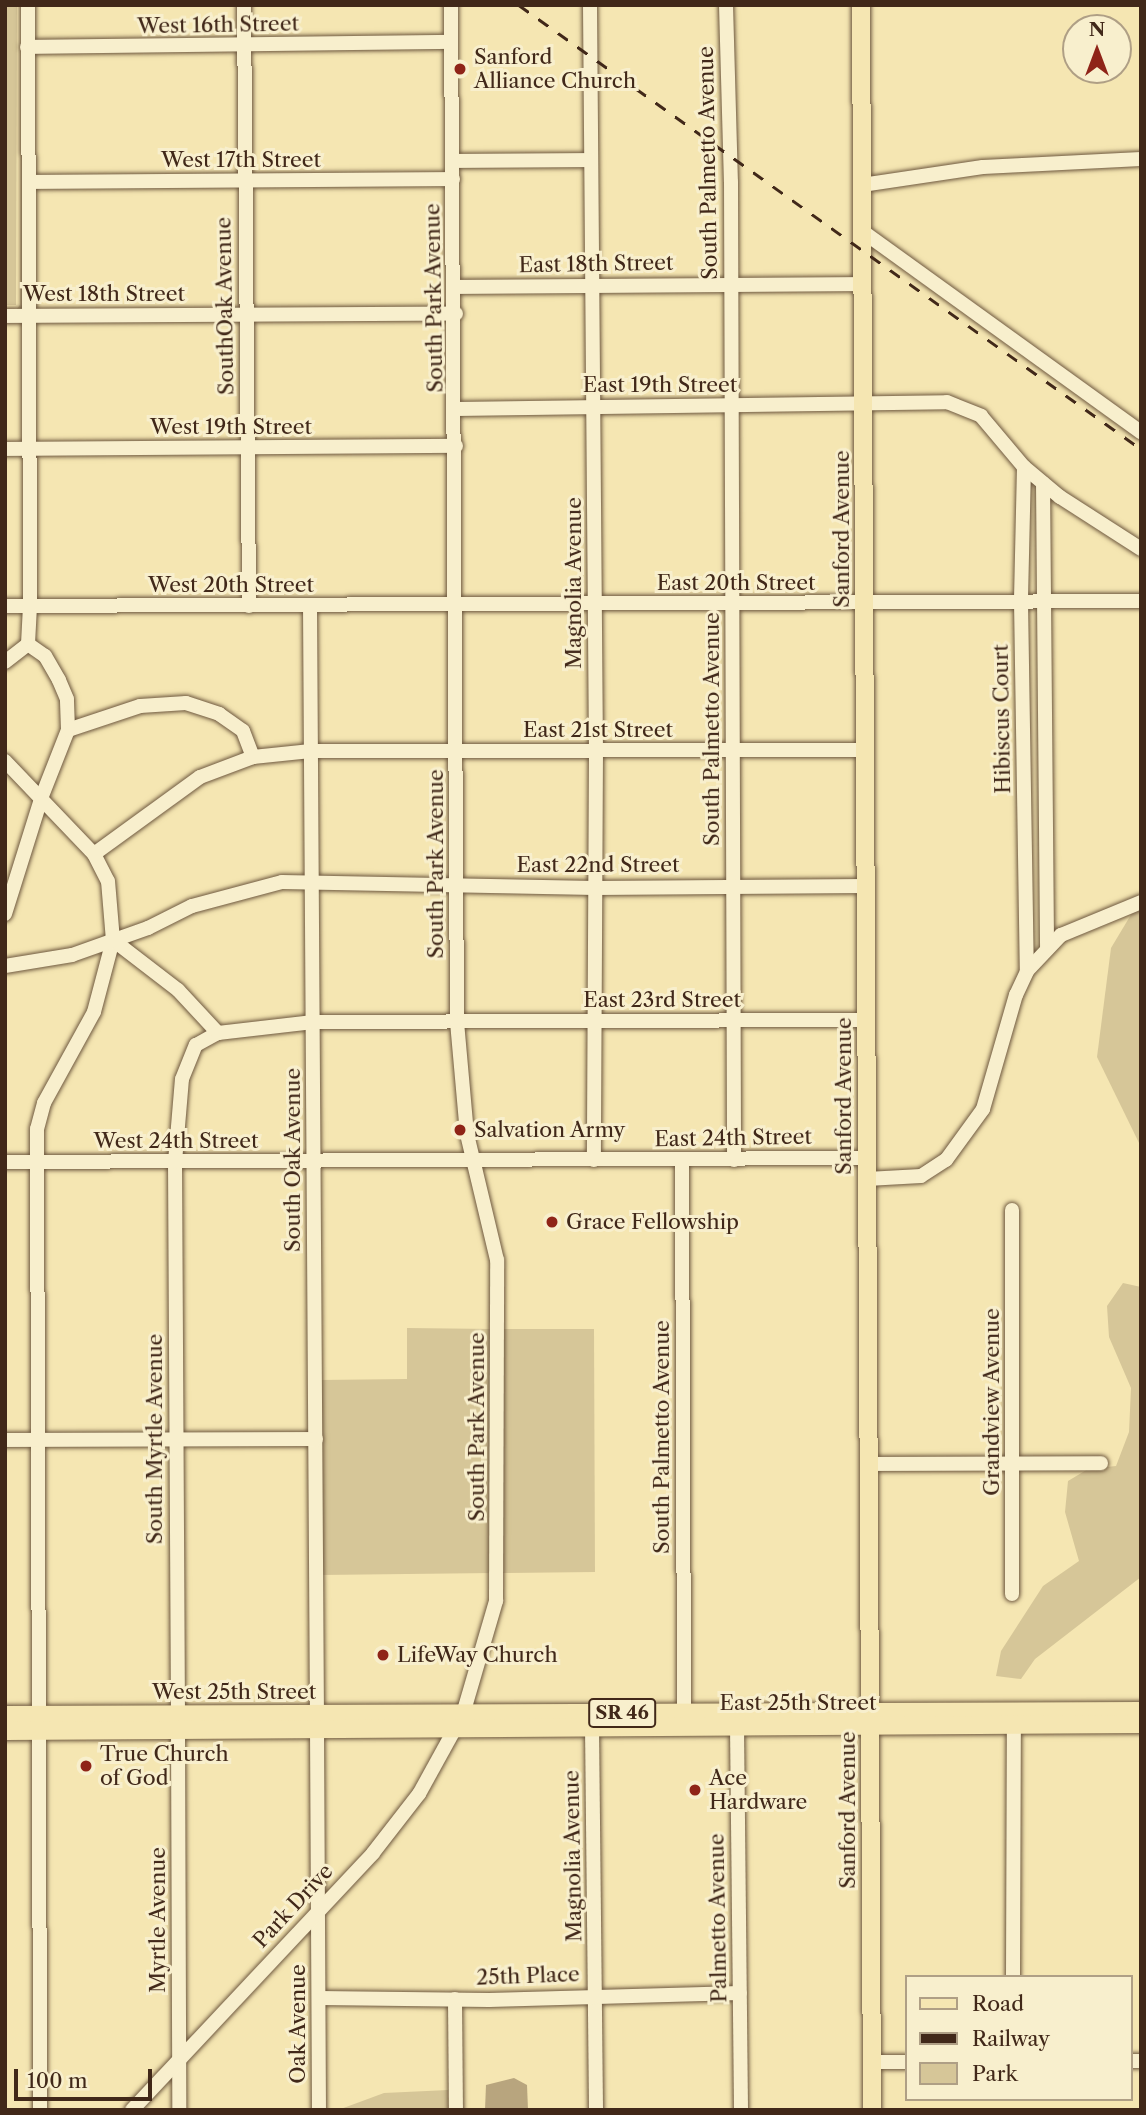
<!DOCTYPE html>
<style>
body{margin:0}
#map{position:relative;width:1146px;height:2115px;overflow:hidden;background:#f5e6b2;font-family:"Libre Caslon Text",serif}
div>[style]{position:absolute}
.green>*{inset:0;background:#d6c698}
.water>*{inset:0;background:#b8a57e}
.roads{filter:drop-shadow(0 0 2px #6e583f) drop-shadow(0 0 2px #6e583f)}
.minor>*{height:14px;margin:-7px;padding:0 7px;transform-origin:7px;border-radius:7px;background:#f8efcd}
.major>*{height:18px;margin:-9px;padding:0 9px;transform-origin:9px;border-radius:9px;background:#f5e6b2}
.rail>*{height:2.5px;margin-top:-1.25px;transform-origin:0;background:repeating-linear-gradient(90deg,#412819 0 12px,transparent 0 24px)}
.dots>*{width:19px;height:19px;translate:-50% -50%;box-sizing:border-box;border:4px solid #f8efcd;border-radius:50%}
span{translate:-50% -50%;white-space:nowrap;text-align:center;line-height:1.15;-webkit-text-stroke:6px #f8efcd;paint-order:stroke}
.shield-label span{padding:2px 5px;background:#f8efcd;border:2px solid;border-radius:5px;-webkit-text-stroke-width:0}
.shield-label{font-size:19px;color:#412819;font-weight:700}
.street-label{font-size:21px;color:#412819}
.poi-label{font-size:21px;color:#412819}
.left{translate:0 -50%;text-align:left}
.frame{position:absolute;inset:0;border:7px solid #412819;pointer-events:none}
.legend{position:absolute;left:905px;top:1975px;width:228px;height:126px;box-sizing:border-box;background:#f8efcd;border:2px solid #af9f85;margin:0;padding:9px 12px;list-style:none;font-size:21px;color:#412819}
.legend li{display:flex;align-items:center;gap:14px;height:35px}
.legend b{width:35px;border:2px solid #af9f85}
.north{position:absolute;left:1062px;top:14px;width:70px;height:70px;box-sizing:border-box;background:#f8efcd;border:2px solid #af9f85;border-radius:50%;rotate:0deg;font-size:19px;font-weight:700;line-height:28px;text-align:center;color:#412819}
.north::after{content:'';display:block;margin:auto;width:24px;height:32px;background:#8f2418;clip-path:polygon(50% 0,100% 100%,50% 72%,0 100%)}
.scale{position:absolute;left:14px;top:2069px;width:138px;height:32px;box-sizing:border-box;border:4px solid #412819;border-top:0;padding-left:9px;font-size:21px;line-height:24px;white-space:nowrap;color:#412819;-webkit-text-stroke:5px #f8efcd;paint-order:stroke}
</style>
<div id="map">
<div class="green">
<div style="clip-path:polygon(5px 5px,17px 5px,16px 305px,5px 305px)"></div>
<div style="clip-path:polygon(21px 5px,23px 5px,24px 311px,16px 310px,20px 305px)"></div>
<div style="clip-path:polygon(1141px 910px,1141px 1147px,1097px 1057px,1111px 948px,1132px 913px)"></div>
<div style="clip-path:polygon(1123px 1283px,1141px 1287px,1141px 1577px,1035px 1659px,1021px 1679px,996px 1676px,1001px 1651px,1043px 1586px,1079px 1561px,1065px 1512px,1068px 1481px,1088px 1469px,1116px 1466px,1129px 1432px,1131px 1388px,1109px 1337px,1107px 1306px)"></div>
<div style="clip-path:polygon(407px 1328px,494px 1329px,493px 1573px,321px 1575px,320px 1380px,407px 1379px)"></div>
<div style="clip-path:polygon(503px 1329px,594px 1329px,595px 1572px,503px 1573px)"></div>
<div style="clip-path:polygon(448px 2090px,448px 2110px,338px 2110px,384px 2093px)"></div>
</div>
<div class="water">
<div style="clip-path:polygon(514px 2078px,527px 2085px,528px 2110px,485px 2110px,486px 2085px)"></div>
</div>
<div class="roads">
<div class="minor">
<div style="left:244px;top:5px;width:601px;rotate:89.52deg"></div>
<div style="left:590px;top:5px;width:746px;rotate:89.54deg"></div>
<div style="left:596px;top:751px;width:409px;rotate:90.3deg"></div>
<div style="left:726px;top:5px;width:177px;rotate:88.4deg"></div>
<div style="left:731px;top:182px;width:978px;rotate:89.82deg"></div>
<div style="left:27px;top:47px;width:424px;rotate:-0.7deg"></div>
<div style="left:453px;top:161px;width:138px;rotate:-0.4deg"></div>
<div style="left:29px;top:182px;width:424px;rotate:-0.4deg"></div>
<div style="left:862px;top:185px;width:122px;rotate:-8.5deg"></div>
<div style="left:983px;top:167px;width:158px;rotate:-2.9deg"></div>
<div style="left:862px;top:231px;width:344px;rotate:35.8deg"></div>
<div style="left:455px;top:287px;width:408px;rotate:-0.4deg"></div>
<div style="left:5px;top:316px;width:451px;rotate:-0.3deg"></div>
<div style="left:456px;top:409px;width:491px;rotate:-0.8deg"></div>
<div style="left:947px;top:402px;width:37px;rotate:22deg"></div>
<div style="left:981px;top:416px;width:67px;rotate:49.9deg"></div>
<div style="left:1024px;top:467px;width:47px;rotate:39.8deg"></div>
<div style="left:1060px;top:497px;width:96px;rotate:32.7deg"></div>
<div style="left:5px;top:449px;width:451px;rotate:-0.4deg"></div>
<div style="left:1024px;top:467px;width:134px;rotate:91.3deg"></div>
<div style="left:1021px;top:601px;width:370px;rotate:89.1deg"></div>
<div style="left:1043px;top:483px;width:466px;rotate:89.5deg"></div>
<div style="left:310px;top:605px;width:1110px;rotate:89.64deg"></div>
<div style="left:5px;top:606px;width:1136px;rotate:-0.25deg"></div>
<div style="left:5px;top:662px;width:29px;rotate:-38deg"></div>
<div style="left:28px;top:644px;width:38px;rotate:-87deg"></div>
<div style="left:30px;top:606px;width:601px;rotate:-90.19deg"></div>
<div style="left:68px;top:730px;width:76px;rotate:-18.4deg"></div>
<div style="left:140px;top:706px;width:46px;rotate:-3.7deg"></div>
<div style="left:186px;top:703px;width:35px;rotate:18deg"></div>
<div style="left:219px;top:714px;width:29px;rotate:35deg"></div>
<div style="left:243px;top:731px;width:28px;rotate:69deg"></div>
<div style="left:5px;top:761px;width:129px;rotate:46.3deg"></div>
<div style="left:94px;top:854px;width:30px;rotate:63deg"></div>
<div style="left:108px;top:881px;width:59px;rotate:85.2deg"></div>
<div style="left:113px;top:940px;width:74px;rotate:104.8deg"></div>
<div style="left:94px;top:1012px;width:104px;rotate:118.8deg"></div>
<div style="left:44px;top:1103px;width:27px;rotate:105deg"></div>
<div style="left:37px;top:1129px;width:981px;rotate:89.82deg"></div>
<div style="left:94px;top:854px;width:131px;rotate:-36deg"></div>
<div style="left:200px;top:777px;width:57px;rotate:-20.7deg"></div>
<div style="left:253px;top:757px;width:58px;rotate:-5.9deg"></div>
<div style="left:311px;top:751px;width:554px;rotate:-0.1deg"></div>
<div style="left:5px;top:914px;width:124px;rotate:-72.6deg"></div>
<div style="left:42px;top:796px;width:71px;rotate:-68.5deg"></div>
<div style="left:68px;top:730px;width:31px;rotate:-92deg"></div>
<div style="left:67px;top:699px;width:21px;rotate:-113deg"></div>
<div style="left:59px;top:680px;width:28px;rotate:-120deg"></div>
<div style="left:45px;top:656px;width:21px;rotate:-145deg"></div>
<div style="left:113px;top:940px;width:82px;rotate:37.6deg"></div>
<div style="left:178px;top:990px;width:59px;rotate:47.1deg"></div>
<div style="left:5px;top:966px;width:68px;rotate:-9.3deg"></div>
<div style="left:72px;top:955px;width:81px;rotate:-19.6deg"></div>
<div style="left:148px;top:928px;width:49px;rotate:-26.6deg"></div>
<div style="left:192px;top:906px;width:93px;rotate:-14.9deg"></div>
<div style="left:282px;top:882px;width:313px;rotate:1.1deg"></div>
<div style="left:595px;top:888px;width:271px;rotate:-0.4deg"></div>
<div style="left:682px;top:1161px;width:552px;rotate:89.79deg"></div>
<div style="left:5px;top:1162px;width:862px;rotate:-0.27deg"></div>
<div style="left:867px;top:1179px;width:54px;rotate:-3.2deg"></div>
<div style="left:921px;top:1176px;width:30px;rotate:-33deg"></div>
<div style="left:946px;top:1160px;width:63px;rotate:-54deg"></div>
<div style="left:983px;top:1109px;width:119px;rotate:-73.9deg"></div>
<div style="left:1016px;top:995px;width:26px;rotate:-65deg"></div>
<div style="left:1027px;top:971px;width:50px;rotate:-46.6deg"></div>
<div style="left:1061px;top:935px;width:87px;rotate:-22.4deg"></div>
<div style="left:5px;top:1440px;width:311px;rotate:-0.2deg"></div>
<div style="left:868px;top:1464px;width:233px;rotate:-0.2deg"></div>
<div style="left:1012px;top:1594px;width:384px;rotate:-90deg"></div>
<div style="left:178px;top:1715px;width:553px;rotate:-90.31deg"></div>
<div style="left:175px;top:1162px;width:83px;rotate:-85.2deg"></div>
<div style="left:182px;top:1079px;width:37px;rotate:-68deg"></div>
<div style="left:196px;top:1045px;width:25px;rotate:-29deg"></div>
<div style="left:218px;top:1033px;width:96px;rotate:-6.6deg"></div>
<div style="left:313px;top:1022px;width:554px;rotate:-0.21deg"></div>
<div style="left:737px;top:1726px;width:384px;rotate:89.4deg"></div>
<div style="left:592px;top:1727px;width:383px;rotate:89.4deg"></div>
<div style="left:317px;top:1729px;width:381px;rotate:89.7deg"></div>
<div style="left:178px;top:1730px;width:380px;rotate:89.8deg"></div>
<div style="left:1013px;top:1977px;width:252px;rotate:-89.8deg"></div>
<div style="left:319px;top:1998px;width:170px;rotate:0.7deg"></div>
<div style="left:489px;top:2000px;width:251px;rotate:-1.6deg"></div>
<div style="left:455px;top:1999px;width:111px;rotate:89.5deg"></div>
<div style="left:1130px;top:2061px;width:11px"></div>
<div style="left:871px;top:2062px;width:35px"></div>
<div style="left:132px;top:2110px;width:352px;rotate:-46.8deg"></div>
<div style="left:373px;top:1853px;width:75px;rotate:-52.1deg"></div>
<div style="left:419px;top:1794px;width:91px;rotate:-61.2deg"></div>
<div style="left:463px;top:1714px;width:118px;rotate:-73.7deg"></div>
<div style="left:496px;top:1601px;width:341px;rotate:-89.8deg"></div>
<div style="left:497px;top:1260px;width:130px;rotate:-103.4deg"></div>
<div style="left:467px;top:1134px;width:113px;rotate:-95.1deg"></div>
<div style="left:457px;top:1021px;width:1016px;rotate:-90.34deg"></div>
</div>
<div class="major">
<div style="left:861px;top:5px;width:2105px;rotate:89.7deg"></div>
<div style="left:5px;top:1715px;width:1136px;rotate:-0.2deg"></div>
<div style="left:5px;top:1731px;width:1136px;rotate:-0.35deg"></div>
</div>
</div>
<div class="rail">
<div style="left:519px;top:5px;width:764px;rotate:35.52deg"></div>
</div>
<div class="dots">
<div style="left:460px;top:69px;background:#8f2418"></div>
<div style="left:460px;top:1130px;background:#8f2418"></div>
<div style="left:552px;top:1222px;background:#8f2418"></div>
<div style="left:383px;top:1655px;background:#8f2418"></div>
<div style="left:86px;top:1766px;background:#8f2418"></div>
<div style="left:695px;top:1790px;background:#8f2418"></div>
</div>
<div class="shield-label">
<span style="left:622px;top:1713px">SR 46</span>
</div>
<div class="street-label">
<span style="left:218px;top:25px;rotate:-1deg">West 16th Street</span>
<span style="left:241px;top:160px">West 17th Street</span>
<span style="left:708px;top:163px;rotate:-91deg">South Palmetto Avenue</span>
<span style="left:596px;top:264px;rotate:-1deg">East 18th Street</span>
<span style="left:104px;top:294px">West 18th Street</span>
<span style="left:434px;top:298px;rotate:-91deg">South Park Avenue</span>
<span style="left:225px;top:306px;rotate:-91deg">SouthOak Avenue</span>
<span style="left:660px;top:385px">East 19th Street</span>
<span style="left:231px;top:427px">West 19th Street</span>
<span style="left:842px;top:529px;rotate:-90deg">Sanford Avenue</span>
<span style="left:574px;top:583px;rotate:-90deg">Magnolia Avenue</span>
<span style="left:736px;top:583px">East 20th Street</span>
<span style="left:231px;top:585px">West 20th Street</span>
<span style="left:1002px;top:719px;rotate:-91deg">Hibiscus Court</span>
<span style="left:712px;top:729px;rotate:-90deg">South Palmetto Avenue</span>
<span style="left:598px;top:730px">East 21st Street</span>
<span style="left:436px;top:864px;rotate:-90deg">South Park Avenue</span>
<span style="left:598px;top:865px">East 22nd Street</span>
<span style="left:662px;top:1000px">East 23rd Street</span>
<span style="left:844px;top:1096px;rotate:-90deg">Sanford Avenue</span>
<span style="left:733px;top:1138px;rotate:-1deg">East 24th Street</span>
<span style="left:176px;top:1141px">West 24th Street</span>
<span style="left:293px;top:1160px;rotate:-90deg">South Oak Avenue</span>
<span style="left:992px;top:1402px;rotate:-90deg">Grandview Avenue</span>
<span style="left:477px;top:1427px;rotate:-90deg">South Park Avenue</span>
<span style="left:662px;top:1437px;rotate:-90deg">South Palmetto Avenue</span>
<span style="left:155px;top:1439px;rotate:-90deg">South Myrtle Avenue</span>
<span style="left:234px;top:1692px">West 25th Street</span>
<span style="left:798px;top:1703px">East 25th Street</span>
<span style="left:848px;top:1810px;rotate:-90deg">Sanford Avenue</span>
<span style="left:573px;top:1856px;rotate:-91deg">Magnolia Avenue</span>
<span style="left:293px;top:1906px;rotate:-47deg">Park Drive</span>
<span style="left:718px;top:1918px;rotate:-91deg">Palmetto Avenue</span>
<span style="left:158px;top:1920px;rotate:-90deg">Myrtle Avenue</span>
<span style="left:528px;top:1976px;rotate:-2deg">25th Place</span>
<span style="left:298px;top:2024px;rotate:-90deg">Oak Avenue</span>
</div>
<div class="poi-label">
<span class="left" style="left:474px;top:69px">Sanford<br>Alliance Church</span>
<span class="left" style="left:474px;top:1130px">Salvation Army</span>
<span class="left" style="left:566px;top:1222px">Grace Fellowship</span>
<span class="left" style="left:397px;top:1655px">LifeWay Church</span>
<span class="left" style="left:100px;top:1766px">True Church<br>of God</span>
<span class="left" style="left:709px;top:1790px">Ace<br>Hardware</span>
</div>
<div class="frame"></div>
<ul class="legend">
<li><b style="height:9px;background:#f5e6b2"></b>Road</li>
<li><b style="height:9px;background:#412819"></b>Railway</li>
<li><b style="height:19px;background:#d6c698"></b>Park</li>
</ul>
<div class="north">N</div>
<div class="scale">100 m</div>
</div>
